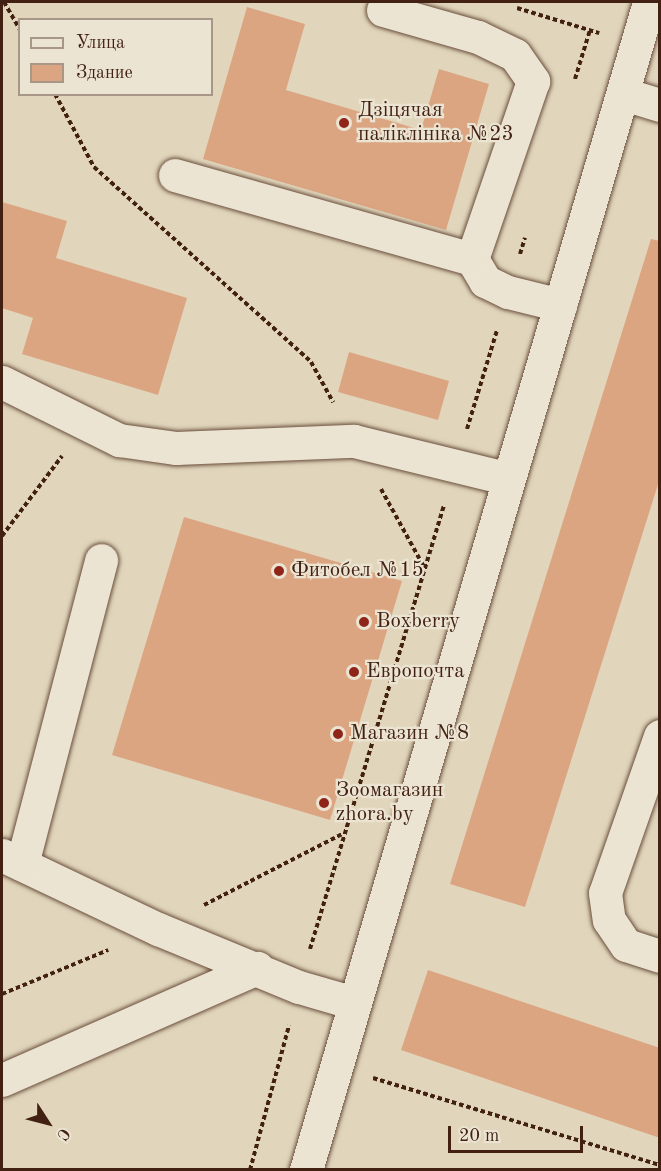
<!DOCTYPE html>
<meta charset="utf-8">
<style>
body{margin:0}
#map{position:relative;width:661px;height:1171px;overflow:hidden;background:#e1d6bc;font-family:"Old Standard TT",serif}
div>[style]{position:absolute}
.building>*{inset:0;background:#dca582}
.path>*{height:4px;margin-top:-2px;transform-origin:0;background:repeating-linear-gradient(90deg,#422112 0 4.5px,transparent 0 7.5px)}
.roads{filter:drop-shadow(0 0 2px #6a4e3c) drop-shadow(0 0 2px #6a4e3c)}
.minor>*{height:33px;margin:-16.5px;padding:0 16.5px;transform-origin:16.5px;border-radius:16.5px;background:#ece4d3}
.dots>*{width:16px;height:16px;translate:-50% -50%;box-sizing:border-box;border:3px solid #ece4d3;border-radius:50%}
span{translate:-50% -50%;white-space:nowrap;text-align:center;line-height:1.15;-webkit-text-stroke:4.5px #ece4d3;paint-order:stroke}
.poi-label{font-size:21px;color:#422112}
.left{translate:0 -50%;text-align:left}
.frame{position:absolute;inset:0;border:3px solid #422112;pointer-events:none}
.legend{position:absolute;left:18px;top:18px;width:195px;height:78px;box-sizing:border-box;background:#ece4d3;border:2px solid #a89686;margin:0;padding:8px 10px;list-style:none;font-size:18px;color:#422112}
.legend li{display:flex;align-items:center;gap:12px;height:30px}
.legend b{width:30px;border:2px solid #a89686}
.north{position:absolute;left:18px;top:1093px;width:60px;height:60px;-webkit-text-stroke:4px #ece4d3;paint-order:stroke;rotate:126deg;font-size:16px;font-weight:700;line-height:24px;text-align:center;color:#422112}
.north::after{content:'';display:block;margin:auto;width:21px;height:27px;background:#422112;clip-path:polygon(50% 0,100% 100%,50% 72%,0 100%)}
.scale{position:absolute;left:448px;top:1126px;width:135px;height:27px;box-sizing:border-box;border:3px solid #422112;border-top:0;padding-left:8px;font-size:18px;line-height:21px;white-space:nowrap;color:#422112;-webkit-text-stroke:4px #ece4d3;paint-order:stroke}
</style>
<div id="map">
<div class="building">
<div style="clip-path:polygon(247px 7px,305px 24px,286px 90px,421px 130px,439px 69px,489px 84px,446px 230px,203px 159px)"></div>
<div style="clip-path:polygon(2px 202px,67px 221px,56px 258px,187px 298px,158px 395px,22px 354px,33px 318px,2px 308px)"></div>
<div style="clip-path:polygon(651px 239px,660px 241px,660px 478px,525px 907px,450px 884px)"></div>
<div style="clip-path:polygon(349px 352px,449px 381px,438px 420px,338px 392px)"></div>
<div style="clip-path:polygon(184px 517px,402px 581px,330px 820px,112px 755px)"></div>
<div style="clip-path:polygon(428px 970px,660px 1048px,660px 1138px,401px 1050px)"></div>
</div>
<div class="path">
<div style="left:4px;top:2px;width:32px;rotate:60deg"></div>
<div style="left:517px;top:8px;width:86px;rotate:17deg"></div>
<div style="left:575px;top:79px;width:51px;rotate:-73deg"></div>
<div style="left:55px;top:94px;width:83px;rotate:61.9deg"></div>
<div style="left:94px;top:167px;width:292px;rotate:41.9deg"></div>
<div style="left:311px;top:362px;width:46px;rotate:61.2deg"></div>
<div style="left:520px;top:254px;width:17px;rotate:-73deg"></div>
<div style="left:467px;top:429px;width:103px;rotate:-73.1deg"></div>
<div style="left:381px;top:489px;width:89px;rotate:61.1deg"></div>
<div style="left:2px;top:536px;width:100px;rotate:-53.1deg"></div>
<div style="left:204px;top:905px;width:157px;rotate:-27.2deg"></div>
<div style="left:310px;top:949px;width:464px;rotate:-73.2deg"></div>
<div style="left:2px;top:994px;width:115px;rotate:-22.5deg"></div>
<div style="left:373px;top:1078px;width:300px;rotate:16.9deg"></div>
<div style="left:250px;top:1170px;width:150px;rotate:-74.9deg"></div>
</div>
<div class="roads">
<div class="minor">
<div style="left:383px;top:10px;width:99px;rotate:15.9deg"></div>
<div style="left:478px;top:37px;width:41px;rotate:25.9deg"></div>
<div style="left:515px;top:55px;width:32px;rotate:55deg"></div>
<div style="left:533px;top:81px;width:188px;rotate:108.9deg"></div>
<div style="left:472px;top:259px;width:26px;rotate:59deg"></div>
<div style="left:485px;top:281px;width:25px;rotate:26deg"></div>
<div style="left:508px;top:292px;width:54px;rotate:14deg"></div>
<div style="left:624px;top:94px;width:38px;rotate:17deg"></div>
<div style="left:175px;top:175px;width:309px;rotate:15.8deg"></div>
<div style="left:2px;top:382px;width:131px;rotate:26.4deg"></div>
<div style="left:119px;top:440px;width:58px;rotate:8deg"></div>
<div style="left:176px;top:448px;width:178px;rotate:-2.3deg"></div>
<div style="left:354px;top:441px;width:156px;rotate:13.7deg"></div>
<div style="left:660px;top:736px;width:166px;rotate:109.3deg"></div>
<div style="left:605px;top:893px;width:27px;rotate:82deg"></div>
<div style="left:609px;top:920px;width:30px;rotate:56deg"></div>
<div style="left:626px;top:945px;width:36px;rotate:18deg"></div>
<div style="left:2px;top:855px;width:173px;rotate:25.4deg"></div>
<div style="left:158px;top:929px;width:152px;rotate:22.4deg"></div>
<div style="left:299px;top:987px;width:57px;rotate:16.2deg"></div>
<div style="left:22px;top:864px;width:314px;rotate:-75.4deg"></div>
<div style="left:2px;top:1080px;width:279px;rotate:-23.7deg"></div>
<div style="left:306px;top:1170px;width:1217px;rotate:-73.63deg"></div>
</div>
</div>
<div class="dots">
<div style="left:344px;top:123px;background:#8f2418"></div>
<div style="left:279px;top:571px;background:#8f2418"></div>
<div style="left:364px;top:622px;background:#8f2418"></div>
<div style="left:354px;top:672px;background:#8f2418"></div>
<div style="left:338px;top:734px;background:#8f2418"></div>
<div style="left:324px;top:803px;background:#8f2418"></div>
</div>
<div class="poi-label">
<span class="left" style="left:358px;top:123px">Дзіцячая<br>паліклініка №23</span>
<span class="left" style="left:291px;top:571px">Фитобел №15</span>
<span class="left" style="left:376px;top:622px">Boxberry</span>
<span class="left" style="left:366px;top:672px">Европочта</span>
<span class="left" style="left:350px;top:734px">Магазин №8</span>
<span class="left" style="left:336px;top:803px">Зоомагазин<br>zhora.by</span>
</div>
<div class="frame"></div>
<ul class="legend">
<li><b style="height:8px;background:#ece4d3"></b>Улица</li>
<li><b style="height:16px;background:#dca582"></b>Здание</li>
</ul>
<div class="north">С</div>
<div class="scale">20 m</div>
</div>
